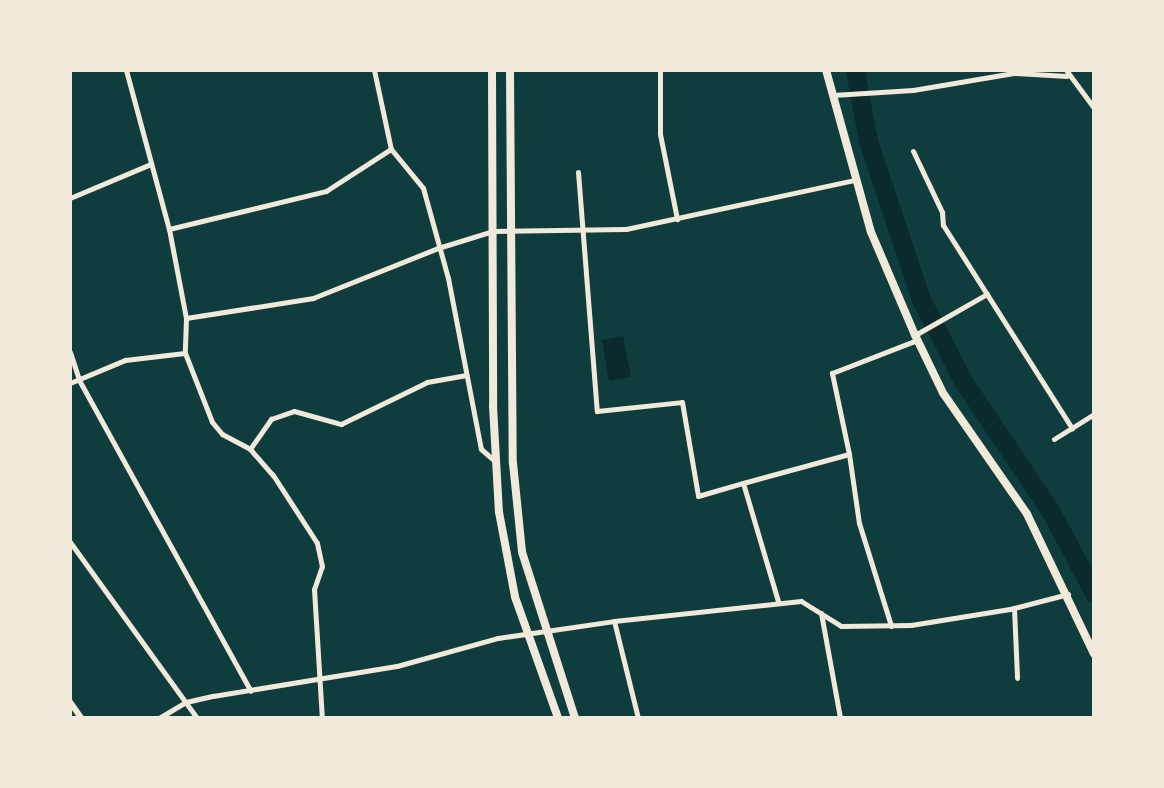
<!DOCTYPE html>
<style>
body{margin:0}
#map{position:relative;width:1164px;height:788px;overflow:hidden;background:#0f3d3e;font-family:Inter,sans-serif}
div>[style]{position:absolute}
.water>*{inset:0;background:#0a2a2b}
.stream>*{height:3.5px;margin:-1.75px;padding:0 1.75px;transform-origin:1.75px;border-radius:1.75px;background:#0a2a2b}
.river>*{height:19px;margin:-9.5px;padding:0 9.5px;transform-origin:9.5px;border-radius:9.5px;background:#0a2a2b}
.minor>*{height:5px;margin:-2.5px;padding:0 2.5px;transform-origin:2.5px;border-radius:2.5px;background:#f1e9da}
.tertiary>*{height:6px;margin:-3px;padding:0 3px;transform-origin:3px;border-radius:3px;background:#f1e9da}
.primary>*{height:8px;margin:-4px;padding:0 4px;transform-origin:4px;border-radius:4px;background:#f1e9da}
span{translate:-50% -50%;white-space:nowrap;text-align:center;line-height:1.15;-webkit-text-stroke:5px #f1e9da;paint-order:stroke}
.frame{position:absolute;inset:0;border:72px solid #f1e9da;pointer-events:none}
</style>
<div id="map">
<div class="water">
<div style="clip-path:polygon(623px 336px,631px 377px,609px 381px,602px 340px)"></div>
</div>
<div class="stream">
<div style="left:70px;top:717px;width:1px;rotate:45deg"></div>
</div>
<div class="river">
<div style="left:855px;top:70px;width:72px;rotate:79.6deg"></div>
<div style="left:868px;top:141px;width:167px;rotate:71.5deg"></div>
<div style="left:921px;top:299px;width:92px;rotate:62.9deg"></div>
<div style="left:963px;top:381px;width:158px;rotate:56.1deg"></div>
<div style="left:1051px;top:512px;width:92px;rotate:62deg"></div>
</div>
<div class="minor">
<div style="left:126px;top:70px;width:165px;rotate:74.9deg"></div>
<div style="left:169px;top:229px;width:91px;rotate:79.2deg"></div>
<div style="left:186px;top:318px;width:35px;rotate:92deg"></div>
<div style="left:185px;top:353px;width:74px;rotate:68.6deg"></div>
<div style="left:212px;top:422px;width:16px;rotate:50deg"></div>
<div style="left:222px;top:434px;width:32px;rotate:28deg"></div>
<div style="left:250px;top:449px;width:35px;rotate:49deg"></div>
<div style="left:273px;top:475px;width:81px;rotate:57.1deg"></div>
<div style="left:317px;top:543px;width:24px;rotate:78deg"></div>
<div style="left:322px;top:566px;width:24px;rotate:109deg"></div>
<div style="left:314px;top:589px;width:129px;rotate:86.5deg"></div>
<div style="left:374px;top:70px;width:81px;rotate:77.9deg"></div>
<div style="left:391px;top:149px;width:50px;rotate:50.6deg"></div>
<div style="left:423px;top:188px;width:93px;rotate:74.5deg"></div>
<div style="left:448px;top:278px;width:174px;rotate:79.1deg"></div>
<div style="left:481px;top:449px;width:18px;rotate:41deg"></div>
<div style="left:660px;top:70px;width:64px;rotate:90deg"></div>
<div style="left:660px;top:134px;width:87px;rotate:78.7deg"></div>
<div style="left:1066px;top:70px;width:47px;rotate:53.6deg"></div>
<div style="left:833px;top:95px;width:80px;rotate:-3.6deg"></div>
<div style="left:913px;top:90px;width:102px;rotate:-9.6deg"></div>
<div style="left:1014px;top:73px;width:53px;rotate:3.2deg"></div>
<div style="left:913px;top:151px;width:68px;rotate:64.6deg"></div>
<div style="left:942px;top:212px;width:13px;rotate:86deg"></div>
<div style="left:943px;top:225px;width:241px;rotate:57.6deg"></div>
<div style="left:578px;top:172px;width:240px;rotate:85.5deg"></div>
<div style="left:597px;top:411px;width:85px;rotate:-6deg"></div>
<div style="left:682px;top:402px;width:95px;rotate:80.3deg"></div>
<div style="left:698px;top:496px;width:47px;rotate:-16.1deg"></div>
<div style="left:743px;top:483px;width:123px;rotate:73.5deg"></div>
<div style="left:70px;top:198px;width:88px;rotate:-22.8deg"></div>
<div style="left:169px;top:229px;width:162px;rotate:-13.6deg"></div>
<div style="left:326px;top:191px;width:77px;rotate:-32.9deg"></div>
<div style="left:186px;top:318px;width:129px;rotate:-8.9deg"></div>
<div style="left:313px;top:298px;width:135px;rotate:-21.8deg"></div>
<div style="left:438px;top:248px;width:58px;rotate:-17.2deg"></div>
<div style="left:493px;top:231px;width:133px;rotate:-0.9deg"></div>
<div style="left:626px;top:229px;width:233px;rotate:-12.1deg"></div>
<div style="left:915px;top:335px;width:83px;rotate:-29.7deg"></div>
<div style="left:70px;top:352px;width:29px;rotate:72deg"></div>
<div style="left:79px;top:380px;width:355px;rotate:61.1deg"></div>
<div style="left:70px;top:383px;width:60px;rotate:-22.7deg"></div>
<div style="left:125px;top:360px;width:60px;rotate:-6.7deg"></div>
<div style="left:1054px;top:439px;width:47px;rotate:-32deg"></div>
<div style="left:250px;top:449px;width:37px;rotate:-55deg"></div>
<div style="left:271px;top:419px;width:24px;rotate:-19deg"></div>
<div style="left:294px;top:411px;width:49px;rotate:15.5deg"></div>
<div style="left:341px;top:424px;width:96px;rotate:-26deg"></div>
<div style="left:427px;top:382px;width:40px;rotate:-10deg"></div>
<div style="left:849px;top:454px;width:70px;rotate:81.8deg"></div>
<div style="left:859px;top:523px;width:108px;rotate:72.7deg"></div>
<div style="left:743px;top:483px;width:110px;rotate:-15.3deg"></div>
<div style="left:849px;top:454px;width:83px;rotate:-101.9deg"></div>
<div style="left:832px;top:373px;width:91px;rotate:-21.2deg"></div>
<div style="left:70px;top:542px;width:217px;rotate:54.2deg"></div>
<div style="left:1014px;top:608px;width:70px;rotate:87.5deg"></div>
<div style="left:821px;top:613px;width:107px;rotate:79.7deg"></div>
<div style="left:614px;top:621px;width:100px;rotate:76.1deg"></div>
<div style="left:159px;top:718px;width:31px;rotate:-31deg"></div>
<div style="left:186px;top:702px;width:28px;rotate:-13deg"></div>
<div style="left:213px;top:696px;width:186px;rotate:-9.3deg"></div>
<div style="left:397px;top:666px;width:105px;rotate:-15.5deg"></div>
<div style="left:498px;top:638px;width:117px;rotate:-8.3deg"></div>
<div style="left:614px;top:621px;width:188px;rotate:-6.1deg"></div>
<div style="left:801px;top:601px;width:47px;rotate:32deg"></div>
<div style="left:841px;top:626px;width:70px;rotate:-0.8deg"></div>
<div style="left:911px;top:625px;width:100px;rotate:-9.2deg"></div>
<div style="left:1010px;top:609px;width:60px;rotate:-14.5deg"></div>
</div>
<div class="tertiary">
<div style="left:70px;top:702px;width:19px;rotate:55deg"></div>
</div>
<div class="primary">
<div style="left:492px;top:70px;width:336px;rotate:89.8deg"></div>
<div style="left:493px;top:406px;width:106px;rotate:86.8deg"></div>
<div style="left:499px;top:512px;width:86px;rotate:79.3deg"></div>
<div style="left:515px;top:597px;width:128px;rotate:70.4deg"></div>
<div style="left:510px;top:70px;width:393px;rotate:89.6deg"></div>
<div style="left:513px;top:463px;width:89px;rotate:84.2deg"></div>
<div style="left:522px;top:552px;width:174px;rotate:72.3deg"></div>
<div style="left:826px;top:70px;width:168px;rotate:74.5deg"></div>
<div style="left:871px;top:232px;width:112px;rotate:66.9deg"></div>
<div style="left:915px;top:335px;width:64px;rotate:64.2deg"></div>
<div style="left:943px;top:393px;width:147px;rotate:55.2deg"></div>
<div style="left:1027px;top:514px;width:155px;rotate:64.4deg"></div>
</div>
<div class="frame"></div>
</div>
